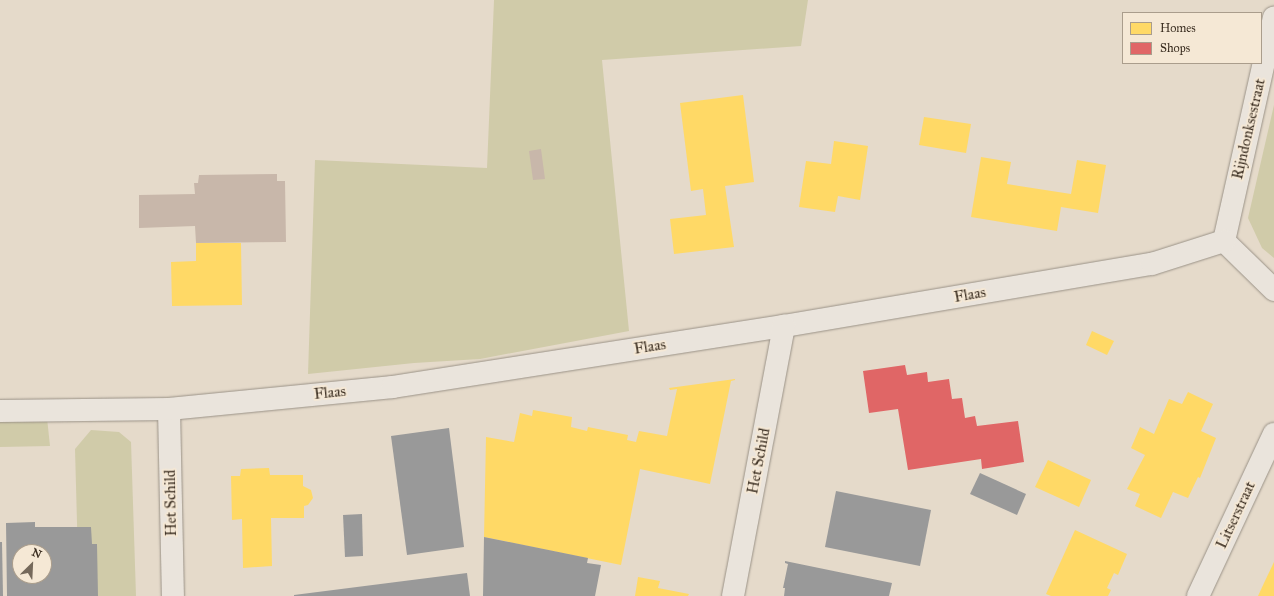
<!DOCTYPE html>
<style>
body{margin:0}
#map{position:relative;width:1274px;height:596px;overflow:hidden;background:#e5daca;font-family:"IM FELL Great Primer",serif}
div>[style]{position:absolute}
.green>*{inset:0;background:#d0cba9}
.homes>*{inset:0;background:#ffd966}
.shops>*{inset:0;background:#e06666}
.industry>*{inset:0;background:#999}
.building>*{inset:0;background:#c8b7aa}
.roads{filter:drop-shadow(0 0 1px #9a9287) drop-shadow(0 0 1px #9a9287)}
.street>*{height:22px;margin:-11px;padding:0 11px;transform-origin:11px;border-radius:11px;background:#eae4dc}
.secondary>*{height:22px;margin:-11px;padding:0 11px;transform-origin:11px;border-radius:11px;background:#eae4dc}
span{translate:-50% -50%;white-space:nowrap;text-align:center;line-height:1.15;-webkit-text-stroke:4px #f5e8d5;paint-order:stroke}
.street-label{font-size:15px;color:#392c1f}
.legend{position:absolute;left:1122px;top:12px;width:140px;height:52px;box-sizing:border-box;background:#f5e8d5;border:1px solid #aa9d8c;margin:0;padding:5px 7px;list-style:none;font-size:12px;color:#392c1f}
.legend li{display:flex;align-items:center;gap:8px;height:20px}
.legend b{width:20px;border:1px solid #aa9d8c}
.north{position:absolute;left:12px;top:544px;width:40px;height:40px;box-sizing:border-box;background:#f5e8d5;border:1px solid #aa9d8c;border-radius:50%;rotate:24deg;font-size:11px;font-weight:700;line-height:16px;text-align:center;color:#392c1f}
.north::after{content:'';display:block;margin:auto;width:14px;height:18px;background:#75695b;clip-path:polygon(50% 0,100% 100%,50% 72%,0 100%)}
</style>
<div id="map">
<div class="green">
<div style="clip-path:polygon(494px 0,808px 0,801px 46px,602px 60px,629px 331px,480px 359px,414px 363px,308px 374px,315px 160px,487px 168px)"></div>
<div style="clip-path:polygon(1274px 105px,1274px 258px,1262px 248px,1248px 218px)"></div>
<div style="clip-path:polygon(0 418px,47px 418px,50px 446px,0 447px)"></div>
<div style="clip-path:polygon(91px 430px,119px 432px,131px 442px,136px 596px,79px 596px,75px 449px)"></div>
</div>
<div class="homes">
<div style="clip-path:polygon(743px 95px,754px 182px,725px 186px,734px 247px,674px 254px,670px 219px,706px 215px,703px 189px,691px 191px,680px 103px)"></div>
<div style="clip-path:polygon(924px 117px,971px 124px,966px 153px,919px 145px)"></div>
<div style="clip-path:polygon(834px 141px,868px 146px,860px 200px,838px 196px,835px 212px,799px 207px,806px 161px,831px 164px)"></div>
<div style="clip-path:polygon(981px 157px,1011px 162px,1007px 184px,1071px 194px,1077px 160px,1106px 165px,1098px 213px,1061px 207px,1057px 231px,971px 217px)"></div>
<div style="clip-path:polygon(196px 243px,241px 243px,242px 305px,172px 306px,171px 262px,196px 261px)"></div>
<div style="clip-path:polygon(1092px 331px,1114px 341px,1107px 355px,1086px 345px)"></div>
<div style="clip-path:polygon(735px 379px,735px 380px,731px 381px,710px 484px,640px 469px,621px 565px,484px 537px,486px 437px,514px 442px,520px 413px,532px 416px,533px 410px,572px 417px,571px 427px,587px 431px,588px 427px,628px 435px,627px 440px,636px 442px,639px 431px,667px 436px,677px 389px,670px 390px,669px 388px)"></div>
<div style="clip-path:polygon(1188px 392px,1213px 404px,1201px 431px,1216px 438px,1200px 478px,1198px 477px,1188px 498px,1173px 492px,1161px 518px,1135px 506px,1140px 494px,1127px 489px,1145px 455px,1131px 448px,1140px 427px,1154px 434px,1169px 399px,1182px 404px)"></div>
<div style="clip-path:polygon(1048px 460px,1091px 480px,1079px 507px,1035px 487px)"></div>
<div style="clip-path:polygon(269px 468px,270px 475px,303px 475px,303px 486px,311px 490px,313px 498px,308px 505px,304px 506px,304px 518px,271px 518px,272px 566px,243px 568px,242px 519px,232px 520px,231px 476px,240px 476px,241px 469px)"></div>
<div style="clip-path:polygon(1075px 530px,1127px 554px,1118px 575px,1114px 573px,1107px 588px,1111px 590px,1108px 596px,1051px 596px,1046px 594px)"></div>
<div style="clip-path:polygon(1274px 562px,1274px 596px,1258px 596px,1264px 583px)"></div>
<div style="clip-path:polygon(638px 577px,660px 581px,658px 588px,689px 594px,688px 596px,635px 596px)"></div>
</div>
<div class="shops">
<div style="clip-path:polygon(905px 365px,907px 375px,927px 372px,928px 382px,949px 379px,952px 399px,962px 398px,965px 418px,975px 416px,977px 426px,1018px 421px,1024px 462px,982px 469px,981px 459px,908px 470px,898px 409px,869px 413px,863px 371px)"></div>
</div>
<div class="industry">
<div style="clip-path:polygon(449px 428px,464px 547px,407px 555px,391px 436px)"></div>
<div style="clip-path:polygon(980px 473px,1026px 494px,1017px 515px,970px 494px)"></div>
<div style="clip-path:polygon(836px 491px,931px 510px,920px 566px,825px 547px)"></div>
<div style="clip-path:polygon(362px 514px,363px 556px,345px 557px,343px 515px)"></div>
<div style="clip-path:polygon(evenodd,35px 522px,35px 527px,91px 527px,92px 544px,97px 544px,98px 596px,7px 596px,6px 523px,35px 522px,20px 552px,44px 552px,44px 576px,20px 576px,20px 552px)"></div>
<div style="clip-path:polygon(484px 537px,588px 558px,587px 563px,601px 565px,595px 596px,483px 596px)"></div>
<div style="clip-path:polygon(0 542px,2px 542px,3px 596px,0 596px)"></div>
<div style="clip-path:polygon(785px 561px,892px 583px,889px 596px,784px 596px,785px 588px,783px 588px,788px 564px,785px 563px)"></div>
<div style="clip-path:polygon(467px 573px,470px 596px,294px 596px,294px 595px)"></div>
</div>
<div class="building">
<div style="clip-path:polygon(541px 149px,545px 179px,533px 180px,529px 151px)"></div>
<div style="clip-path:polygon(277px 174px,277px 181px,285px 181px,286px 242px,196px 243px,195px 226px,139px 228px,139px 195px,195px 194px,194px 183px,198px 183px,199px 175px)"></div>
</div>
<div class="roads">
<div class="street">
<div style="left:1224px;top:241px;width:229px;rotate:-77.4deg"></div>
<div style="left:1224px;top:241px;width:70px;rotate:44.4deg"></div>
<div style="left:169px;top:409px;width:187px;rotate:88.8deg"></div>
<div style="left:0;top:411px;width:169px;rotate:-0.7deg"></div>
<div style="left:169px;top:409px;width:225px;rotate:-5.6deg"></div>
<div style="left:393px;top:387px;width:396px;rotate:-8.9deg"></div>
<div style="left:784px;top:326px;width:373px;rotate:-9.6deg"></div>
<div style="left:1152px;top:264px;width:76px;rotate:-17.7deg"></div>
<div style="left:733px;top:596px;width:275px;rotate:-79.3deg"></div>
</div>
<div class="secondary">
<div style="left:1198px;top:596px;width:179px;rotate:-64.9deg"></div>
</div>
</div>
<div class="street-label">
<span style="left:1249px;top:129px;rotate:-77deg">Rijndonksestraat</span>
<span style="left:970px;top:295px;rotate:-10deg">Flaas</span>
<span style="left:650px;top:347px;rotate:-9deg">Flaas</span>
<span style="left:330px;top:393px;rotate:-6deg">Flaas</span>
<span style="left:759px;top:461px;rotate:-79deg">Het Schild</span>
<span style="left:171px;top:503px;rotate:-91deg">Het Schild</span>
<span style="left:1236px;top:515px;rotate:-65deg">Litserstraat</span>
</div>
<ul class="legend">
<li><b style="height:11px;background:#ffd966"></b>Homes</li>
<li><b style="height:11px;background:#e06666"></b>Shops</li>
</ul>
<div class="north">N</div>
</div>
